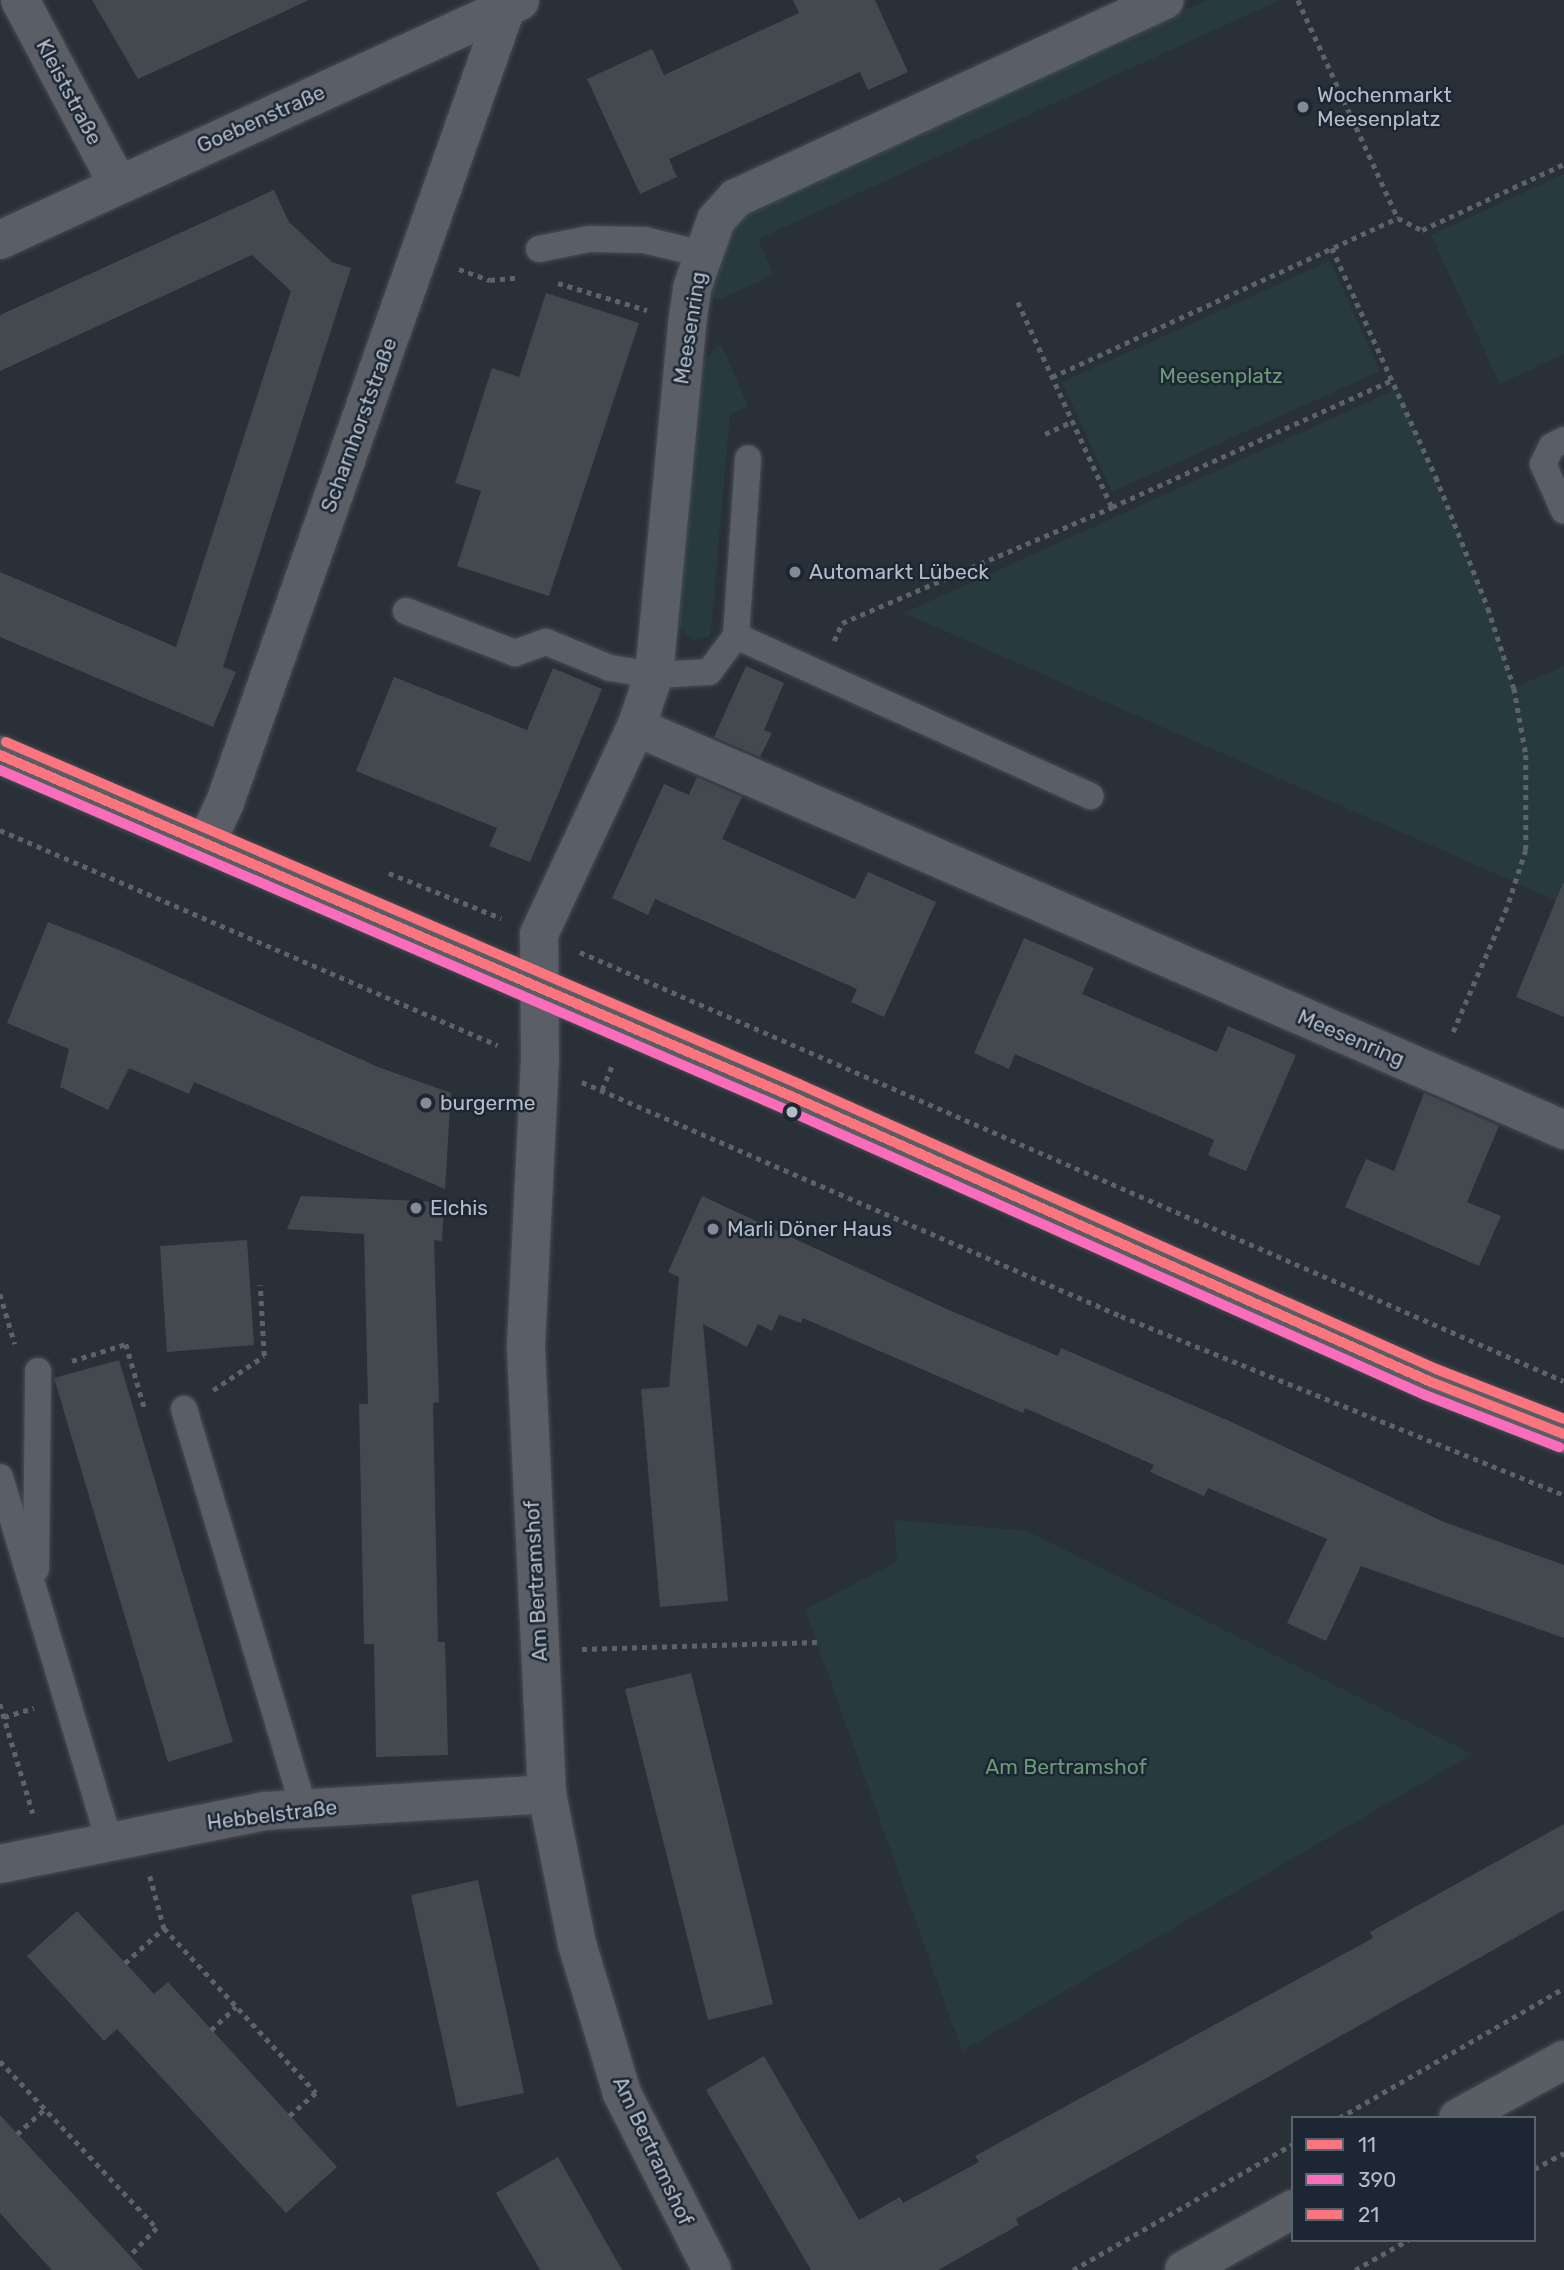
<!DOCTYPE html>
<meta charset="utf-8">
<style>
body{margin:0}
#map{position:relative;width:1564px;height:2270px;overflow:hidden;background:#2a3038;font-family:Rubik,sans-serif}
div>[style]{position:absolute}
.green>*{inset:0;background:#273a3e}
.building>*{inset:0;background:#444950}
.path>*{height:4.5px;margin-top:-2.25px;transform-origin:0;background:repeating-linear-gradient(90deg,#5d636a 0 5px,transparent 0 10px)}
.roads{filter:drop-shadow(0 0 2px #484c53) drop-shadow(0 0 2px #484c53)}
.lane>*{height:26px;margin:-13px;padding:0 13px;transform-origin:13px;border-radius:13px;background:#5a5e66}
.street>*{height:38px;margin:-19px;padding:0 19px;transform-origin:19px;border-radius:19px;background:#5a5e66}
.secondary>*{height:38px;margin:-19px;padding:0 19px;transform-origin:19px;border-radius:19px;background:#595d64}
.bus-1>*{height:10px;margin:-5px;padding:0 5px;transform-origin:5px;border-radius:5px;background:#fb747e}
.bus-2>*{height:10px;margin:-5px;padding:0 5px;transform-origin:5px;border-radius:5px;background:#fb6dba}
.bus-3>*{height:10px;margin:-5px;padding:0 5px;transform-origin:5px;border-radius:5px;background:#fb747e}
.dots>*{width:19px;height:19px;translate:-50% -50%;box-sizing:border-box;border:4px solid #1d2633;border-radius:50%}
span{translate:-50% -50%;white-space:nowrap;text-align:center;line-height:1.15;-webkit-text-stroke:5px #1d2633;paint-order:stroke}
.street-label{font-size:21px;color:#b4bcc9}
.poi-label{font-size:21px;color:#b4bcc9}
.left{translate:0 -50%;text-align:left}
.park-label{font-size:21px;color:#6b9a76}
.legend{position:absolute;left:1291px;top:2116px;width:245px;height:126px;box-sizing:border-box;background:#1d2633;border:2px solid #59626f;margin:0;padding:9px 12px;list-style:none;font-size:21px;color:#b4bcc9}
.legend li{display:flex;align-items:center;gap:14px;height:35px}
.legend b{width:35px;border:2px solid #59626f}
</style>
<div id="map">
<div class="green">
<div style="clip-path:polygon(1207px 0,1280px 0,758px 239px,774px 275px,718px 300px,709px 295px,730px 230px,755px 206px)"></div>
<div style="clip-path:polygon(1564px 174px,1564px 354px,1500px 384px,1431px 235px)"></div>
<div style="clip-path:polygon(1330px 261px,1380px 371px,1112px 492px,1062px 382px)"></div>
<div style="clip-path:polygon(721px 344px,748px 406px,730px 414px,711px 629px,710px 636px,693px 641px,679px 627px,676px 616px,702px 361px)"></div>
<div style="clip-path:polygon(1397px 389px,1488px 608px,1514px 688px,1564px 666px,1564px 904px,904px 613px)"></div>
<div style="clip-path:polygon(894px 1520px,1027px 1531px,1472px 1754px,962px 2051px,805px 1609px,897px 1562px)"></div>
</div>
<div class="building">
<div style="clip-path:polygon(92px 0,309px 0,138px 79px)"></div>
<div style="clip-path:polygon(793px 0,875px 0,908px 72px,868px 90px,860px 72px,669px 159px,677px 177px,640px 194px,587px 79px,652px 49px,664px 75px,799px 13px)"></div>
<div style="clip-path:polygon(274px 190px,289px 222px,332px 262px,351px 268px,223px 667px,236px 672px,213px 727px,0 637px,0 572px,176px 647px,291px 291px,252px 255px,0 371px,0 315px)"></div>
<div style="clip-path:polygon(546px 293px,639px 323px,549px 596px,457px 566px,481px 491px,455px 483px,492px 368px,519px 377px)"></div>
<div style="clip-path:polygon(746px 666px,784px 683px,764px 730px,772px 733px,760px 757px,714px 737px)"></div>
<div style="clip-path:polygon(553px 668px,602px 689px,530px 862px,489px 846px,497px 828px,356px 771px,394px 677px,527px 730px)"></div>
<div style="clip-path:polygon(697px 777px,742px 797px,722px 839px,855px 899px,868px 872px,936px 902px,884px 1017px,851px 1002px,857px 989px,655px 899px,648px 915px,612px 898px,664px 784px,689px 795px)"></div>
<div style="clip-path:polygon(1563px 883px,1564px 883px,1564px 1017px,1516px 997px)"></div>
<div style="clip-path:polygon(48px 922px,117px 949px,378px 1067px,451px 1093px,445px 1189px,194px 1082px,189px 1094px,129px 1068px,108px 1110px,60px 1087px,69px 1049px,7px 1023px)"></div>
<div style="clip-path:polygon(1024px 938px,1094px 968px,1082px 994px,1217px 1052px,1228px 1026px,1296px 1055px,1246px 1171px,1208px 1155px,1214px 1140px,1015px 1054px,1009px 1069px,974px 1053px)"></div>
<div style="clip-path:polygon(1424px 1093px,1499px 1126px,1467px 1202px,1501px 1216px,1479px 1266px,1345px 1207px,1366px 1159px,1394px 1171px)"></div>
<div style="clip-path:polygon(301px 1196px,444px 1202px,442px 1241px,434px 1240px,439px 1402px,433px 1403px,438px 1642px,445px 1642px,448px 1755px,376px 1757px,374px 1644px,364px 1644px,359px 1404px,368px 1404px,364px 1234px,287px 1229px)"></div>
<div style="clip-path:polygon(702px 1196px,951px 1311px,1058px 1356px,1061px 1348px,1236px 1424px,1444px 1522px,1564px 1565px,1564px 1638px,1361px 1566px,1326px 1641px,1287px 1623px,1327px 1539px,1208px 1488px,1204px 1496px,1150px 1472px,1154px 1465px,1025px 1408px,1023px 1413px,803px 1318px,801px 1323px,779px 1315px,772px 1331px,758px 1324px,747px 1347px,703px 1324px,728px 1601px,660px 1607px,641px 1389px,669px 1387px,679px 1277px,668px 1272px)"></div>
<div style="clip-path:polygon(247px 1240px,254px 1345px,167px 1352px,160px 1246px)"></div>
<div style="clip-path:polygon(119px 1360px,233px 1742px,168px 1762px,54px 1378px)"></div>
<div style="clip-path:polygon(691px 1673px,773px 2004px,708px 2020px,625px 1689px)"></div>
<div style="clip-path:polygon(1564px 1824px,1564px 1910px,1016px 2219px,1019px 2225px,938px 2270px,811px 2270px,706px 2090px,764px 2056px,859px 2220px,900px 2197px,903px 2203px,979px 2162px,975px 2156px,1373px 1938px,1370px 1932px)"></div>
<div style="clip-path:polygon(478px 1880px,524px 2093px,457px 2107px,411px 1895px)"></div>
<div style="clip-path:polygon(77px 1911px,154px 1994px,168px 1982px,337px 2167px,286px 2213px,117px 2029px,104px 2041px,27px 1956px)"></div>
<div style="clip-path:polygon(0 2115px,74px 2195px,143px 2270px,52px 2270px,24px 2240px,0 2213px)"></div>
<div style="clip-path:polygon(558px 2157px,585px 2205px,622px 2270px,540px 2270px,496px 2193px)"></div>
</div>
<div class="path">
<div style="left:1298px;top:0;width:240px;rotate:65.4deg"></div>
<div style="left:1398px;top:218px;width:27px;rotate:27deg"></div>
<div style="left:1422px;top:230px;width:157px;rotate:-24.9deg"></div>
<div style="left:1332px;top:248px;width:252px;rotate:65.6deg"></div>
<div style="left:1436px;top:477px;width:141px;rotate:68.3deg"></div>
<div style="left:1488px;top:608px;width:84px;rotate:72deg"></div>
<div style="left:1514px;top:688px;width:68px;rotate:79.8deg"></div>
<div style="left:1526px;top:755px;width:95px;rotate:90deg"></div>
<div style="left:1526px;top:850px;width:61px;rotate:108.1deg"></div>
<div style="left:1507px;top:908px;width:138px;rotate:113.4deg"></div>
<div style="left:459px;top:269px;width:33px;rotate:20deg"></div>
<div style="left:490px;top:280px;width:25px;rotate:-5deg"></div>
<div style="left:558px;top:283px;width:93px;rotate:16.9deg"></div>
<div style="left:1018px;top:302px;width:226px;rotate:65.4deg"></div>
<div style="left:1052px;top:377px;width:381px;rotate:-24.7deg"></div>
<div style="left:1045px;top:434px;width:31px;rotate:-25deg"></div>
<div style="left:834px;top:641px;width:20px;rotate:-66deg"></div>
<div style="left:842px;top:623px;width:294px;rotate:-23.2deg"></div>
<div style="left:1112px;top:507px;width:307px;rotate:-24.4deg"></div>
<div style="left:0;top:830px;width:542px;rotate:23.39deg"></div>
<div style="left:389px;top:873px;width:121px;rotate:21.9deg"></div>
<div style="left:580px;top:952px;width:1073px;rotate:23.56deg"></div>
<div style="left:582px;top:1082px;width:588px;rotate:23.47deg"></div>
<div style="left:1121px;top:1316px;width:478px;rotate:22deg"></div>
<div style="left:602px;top:1090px;width:29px;rotate:-68deg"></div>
<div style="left:0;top:1294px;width:52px;rotate:73.3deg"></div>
<div style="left:72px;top:1361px;width:57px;rotate:-17.5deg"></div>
<div style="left:126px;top:1344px;width:69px;rotate:73.9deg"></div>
<div style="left:213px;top:1390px;width:61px;rotate:-33.7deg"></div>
<div style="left:264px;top:1356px;width:71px;rotate:-93.2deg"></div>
<div style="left:582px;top:1649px;width:235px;rotate:-1.7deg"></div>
<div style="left:0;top:1704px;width:114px;rotate:73.2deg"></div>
<div style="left:4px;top:1717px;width:31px;rotate:-17deg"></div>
<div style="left:150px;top:1876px;width:54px;rotate:74.9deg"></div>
<div style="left:164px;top:1928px;width:224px;rotate:47.3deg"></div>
<div style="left:316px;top:2093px;width:35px;rotate:139deg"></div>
<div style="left:125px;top:1963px;width:52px;rotate:-41.9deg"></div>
<div style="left:211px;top:2030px;width:34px;rotate:-43deg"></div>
<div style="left:0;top:2061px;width:229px;rotate:46.8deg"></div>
<div style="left:157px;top:2228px;width:39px;rotate:134deg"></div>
<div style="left:1339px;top:2118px;width:260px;rotate:-30deg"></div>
<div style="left:17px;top:2134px;width:38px;rotate:-42deg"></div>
<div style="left:1534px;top:2169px;width:34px;rotate:-28deg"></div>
<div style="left:1073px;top:2270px;width:254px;rotate:-29.8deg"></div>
<div style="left:1355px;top:2270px;width:61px;rotate:-29.5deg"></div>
</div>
<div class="roads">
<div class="lane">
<div style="left:539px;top:249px;width:51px;rotate:-11.3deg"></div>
<div style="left:589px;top:239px;width:55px;rotate:1deg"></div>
<div style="left:644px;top:240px;width:61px;rotate:13.3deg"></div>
<div style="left:1564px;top:440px;width:13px;rotate:153deg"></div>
<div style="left:1552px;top:446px;width:20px;rotate:117deg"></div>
<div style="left:1543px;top:464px;width:51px;rotate:65.9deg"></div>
<div style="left:406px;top:611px;width:117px;rotate:21.1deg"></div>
<div style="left:515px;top:653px;width:33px;rotate:-20deg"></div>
<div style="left:546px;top:642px;width:69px;rotate:22.1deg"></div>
<div style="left:610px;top:668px;width:45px;rotate:9deg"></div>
<div style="left:654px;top:675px;width:55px;rotate:-3.1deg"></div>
<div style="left:709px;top:672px;width:45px;rotate:-53.1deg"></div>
<div style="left:736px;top:636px;width:178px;rotate:-86.1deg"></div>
<div style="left:736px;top:636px;width:389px;rotate:24.3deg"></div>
<div style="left:184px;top:1409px;width:417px;rotate:73.3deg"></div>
<div style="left:0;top:1477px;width:380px;rotate:73.3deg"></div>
<div style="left:36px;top:1569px;width:198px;rotate:-89.4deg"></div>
</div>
<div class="street">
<div style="left:20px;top:0;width:208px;rotate:62deg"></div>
<div style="left:0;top:240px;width:572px;rotate:-24.68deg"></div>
<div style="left:636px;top:727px;width:1012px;rotate:23.47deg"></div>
<div style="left:207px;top:841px;width:40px;rotate:-65deg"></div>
<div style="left:224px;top:805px;width:845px;rotate:-70.51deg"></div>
<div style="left:0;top:1864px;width:270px;rotate:-11.3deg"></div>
<div style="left:265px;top:1811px;width:283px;rotate:-3.4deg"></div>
<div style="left:712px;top:2270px;width:199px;rotate:-117deg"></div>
<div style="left:622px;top:2093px;width:156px;rotate:-106.8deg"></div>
<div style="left:577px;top:1944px;width:153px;rotate:-101.3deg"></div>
<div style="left:547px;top:1794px;width:449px;rotate:-92.7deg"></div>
<div style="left:526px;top:1345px;width:282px;rotate:-87.2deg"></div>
<div style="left:540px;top:1063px;width:129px;rotate:-90.4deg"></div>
<div style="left:539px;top:934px;width:229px;rotate:-64.9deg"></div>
<div style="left:636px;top:727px;width:55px;rotate:-70.9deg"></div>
<div style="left:654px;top:675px;width:352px;rotate:-84.6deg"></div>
<div style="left:687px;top:325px;width:37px;rotate:-82deg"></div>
<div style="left:692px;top:288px;width:72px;rotate:-70.6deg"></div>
<div style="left:716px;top:220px;width:30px;rotate:-48deg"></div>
<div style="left:736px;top:198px;width:472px;rotate:-24.8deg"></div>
</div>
<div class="secondary">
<div style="left:0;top:755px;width:864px;rotate:23.33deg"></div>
<div style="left:793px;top:1097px;width:699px;rotate:24.07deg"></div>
<div style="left:1431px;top:1382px;width:143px;rotate:21.4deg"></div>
<div style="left:1458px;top:2118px;width:121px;rotate:-28.7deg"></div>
<div style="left:1184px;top:2270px;width:125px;rotate:-29.2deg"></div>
</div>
</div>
<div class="bus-1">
<div style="left:0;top:755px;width:864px;rotate:23.33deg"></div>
<div style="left:793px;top:1097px;width:699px;rotate:24.07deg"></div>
<div style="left:1431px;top:1382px;width:143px;rotate:21.4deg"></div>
</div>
<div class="bus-2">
<div style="left:0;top:770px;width:857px;rotate:23.37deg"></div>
<div style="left:787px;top:1110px;width:699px;rotate:24.07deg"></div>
<div style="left:1425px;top:1395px;width:144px;rotate:21.2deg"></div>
</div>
<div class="bus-3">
<div style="left:6px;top:742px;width:864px;rotate:23.33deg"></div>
<div style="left:799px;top:1084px;width:698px;rotate:24.1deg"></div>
<div style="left:1436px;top:1369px;width:137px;rotate:21.3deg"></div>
</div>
<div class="dots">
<div style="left:1303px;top:107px;background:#848b96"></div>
<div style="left:795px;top:572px;background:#848b96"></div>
<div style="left:426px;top:1103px;background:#848b96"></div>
<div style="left:792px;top:1112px;background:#b4bcc9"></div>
<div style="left:416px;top:1208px;background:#848b96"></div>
<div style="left:713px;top:1229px;background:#848b96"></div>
</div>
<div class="street-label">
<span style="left:69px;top:92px;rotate:62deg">Kleiststraße</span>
<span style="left:261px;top:119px;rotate:-24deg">Goebenstraße</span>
<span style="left:690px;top:328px;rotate:-81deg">Meesenring</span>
<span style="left:359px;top:425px;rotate:-70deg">Scharnhorststraße</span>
<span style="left:1351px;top:1038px;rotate:23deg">Meesenring</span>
<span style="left:536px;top:1581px;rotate:-93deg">Am Bertramshof</span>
<span style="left:272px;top:1815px;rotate:-7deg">Hebbelstraße</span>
<span style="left:653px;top:2151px;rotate:65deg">Am Bertramshof</span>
</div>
<div class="poi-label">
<span class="left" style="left:1317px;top:107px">Wochenmarkt<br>Meesenplatz</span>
<span class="left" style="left:809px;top:572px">Automarkt Lübeck</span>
<span class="left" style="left:440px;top:1103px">burgerme</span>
<span class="left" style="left:430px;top:1208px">Elchis</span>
<span class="left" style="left:727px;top:1229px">Marli Döner Haus</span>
</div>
<div class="park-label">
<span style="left:1221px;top:376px">Meesenplatz</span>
<span style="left:1066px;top:1767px">Am Bertramshof</span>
</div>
<ul class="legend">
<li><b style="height:9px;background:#fb747e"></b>11</li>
<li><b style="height:9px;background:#fb6dba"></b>390</li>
<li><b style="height:9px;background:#fb747e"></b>21</li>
</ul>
</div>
